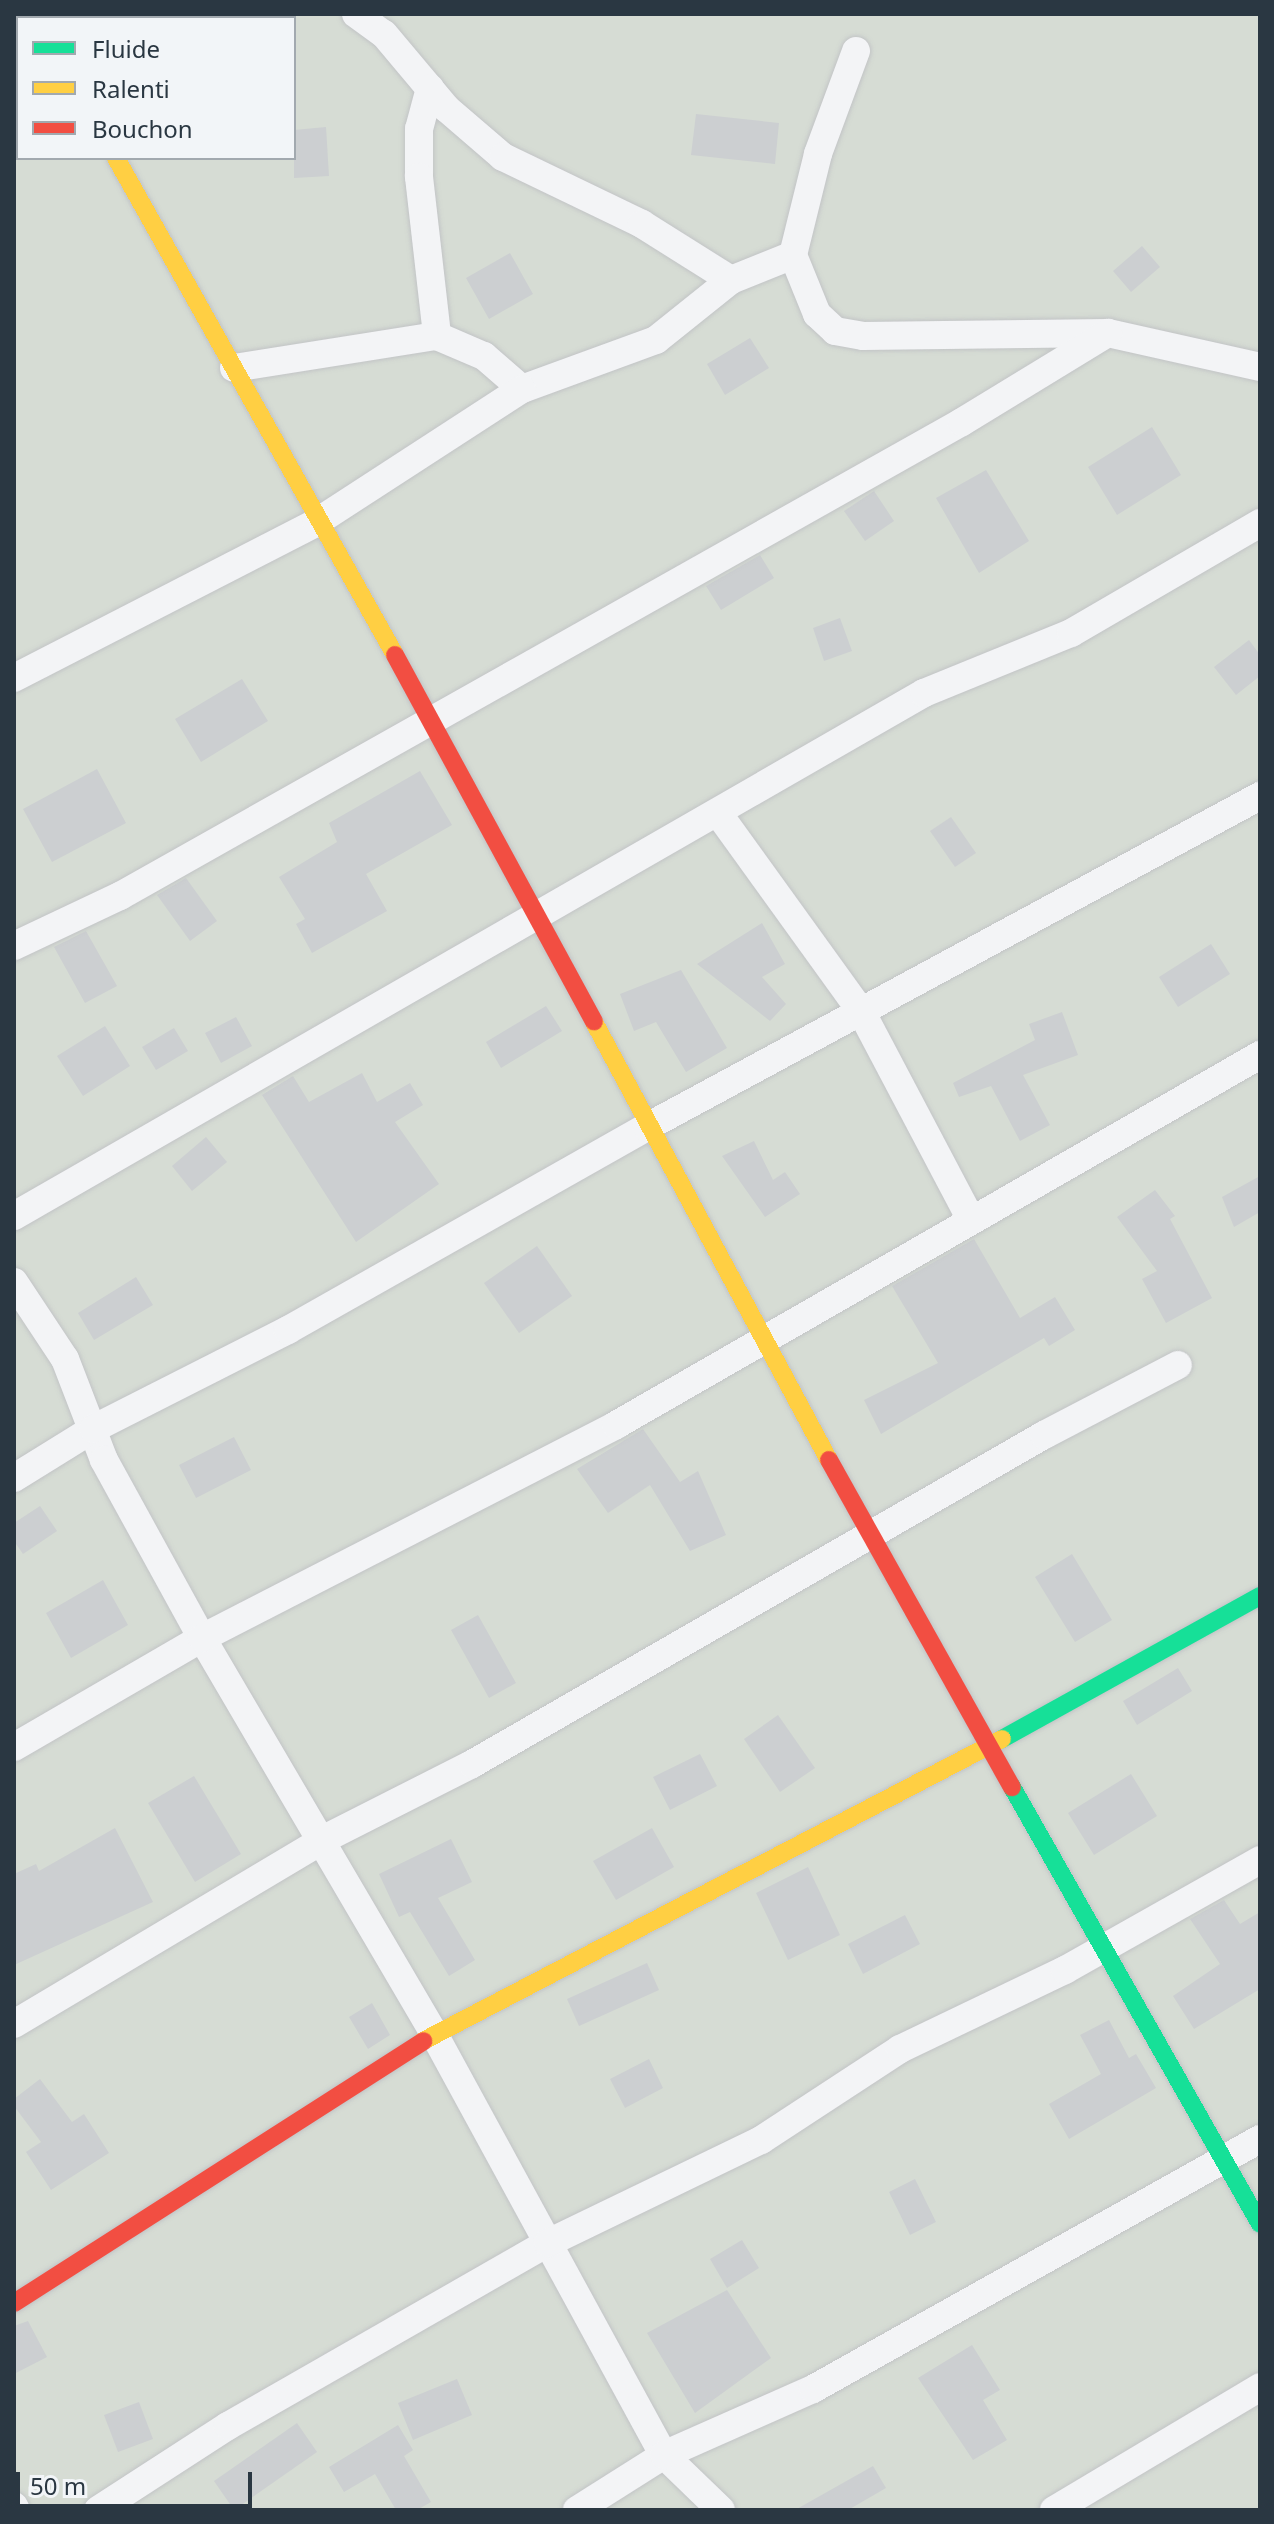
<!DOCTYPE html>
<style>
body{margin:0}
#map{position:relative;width:1274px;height:2524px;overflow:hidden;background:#e4e6e8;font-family:"Noto Sans",sans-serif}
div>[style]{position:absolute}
.green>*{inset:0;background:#d6dcd4}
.building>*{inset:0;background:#cccfd1}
.roads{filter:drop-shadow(0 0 2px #c2c4c6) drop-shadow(0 0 2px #c2c4c6)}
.street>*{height:28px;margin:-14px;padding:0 14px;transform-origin:14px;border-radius:14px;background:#f3f4f6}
.fast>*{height:18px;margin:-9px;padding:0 9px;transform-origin:9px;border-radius:9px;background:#16e098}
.slow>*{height:18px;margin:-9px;padding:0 9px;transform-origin:9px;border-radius:9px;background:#ffcf43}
.jam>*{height:18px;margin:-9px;padding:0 9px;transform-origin:9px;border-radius:9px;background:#f24e42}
span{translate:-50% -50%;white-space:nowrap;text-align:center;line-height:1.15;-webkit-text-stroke:8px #f2f5f8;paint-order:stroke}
.frame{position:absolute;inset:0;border:16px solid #2a3742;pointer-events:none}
.legend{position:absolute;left:16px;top:16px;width:280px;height:144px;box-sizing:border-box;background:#f2f5f8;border:2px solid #a2a9af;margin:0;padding:10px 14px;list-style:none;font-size:24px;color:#2a3742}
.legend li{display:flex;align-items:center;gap:16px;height:40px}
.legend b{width:40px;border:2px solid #a2a9af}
.scale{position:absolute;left:16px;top:2472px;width:236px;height:36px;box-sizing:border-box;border:4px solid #2a3742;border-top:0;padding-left:10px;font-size:24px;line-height:28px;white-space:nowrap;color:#2a3742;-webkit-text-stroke:6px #f2f5f8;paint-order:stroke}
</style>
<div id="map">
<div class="green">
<div style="clip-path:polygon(evenodd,14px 14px,1260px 14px,1260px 2510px,14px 2510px,14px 14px,18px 18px,294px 18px,294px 158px,18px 158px,18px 18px)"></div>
</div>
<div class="building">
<div style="clip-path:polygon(696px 114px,779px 123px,775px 164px,691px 155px)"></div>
<div style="clip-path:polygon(326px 127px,329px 176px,294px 178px,294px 130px)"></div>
<div style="clip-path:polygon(1142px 246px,1160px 267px,1131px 292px,1113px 271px)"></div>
<div style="clip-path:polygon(510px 253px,533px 294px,489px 319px,466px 278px)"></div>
<div style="clip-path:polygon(750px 338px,769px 368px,725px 395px,707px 364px)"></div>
<div style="clip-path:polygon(1152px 427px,1181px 475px,1117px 515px,1088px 467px)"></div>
<div style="clip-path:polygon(986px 470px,1029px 541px,979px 573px,936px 498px)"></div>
<div style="clip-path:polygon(874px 491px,894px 521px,865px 541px,844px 511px)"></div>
<div style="clip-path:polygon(760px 555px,774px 578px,721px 610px,706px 586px)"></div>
<div style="clip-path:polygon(840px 618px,852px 651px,824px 661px,813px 628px)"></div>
<div style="clip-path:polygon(1249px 640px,1260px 655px,1260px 676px,1236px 695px,1214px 667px)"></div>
<div style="clip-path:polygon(242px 679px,268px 721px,201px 762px,175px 719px)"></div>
<div style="clip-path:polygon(97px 769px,126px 823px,52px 862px,23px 809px)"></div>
<div style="clip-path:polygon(420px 771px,452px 825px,366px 874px,387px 911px,312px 953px,296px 924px,305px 919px,279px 877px,337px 842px,329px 823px)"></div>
<div style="clip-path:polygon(951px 817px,976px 853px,955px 867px,930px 831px)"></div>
<div style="clip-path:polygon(186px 878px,217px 921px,190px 941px,157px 895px)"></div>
<div style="clip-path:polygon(762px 923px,785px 964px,762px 977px,786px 1004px,770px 1021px,697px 964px)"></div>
<div style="clip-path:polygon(86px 931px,117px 986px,85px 1003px,54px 947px)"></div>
<div style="clip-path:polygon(1211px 944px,1230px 974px,1178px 1007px,1159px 977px)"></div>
<div style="clip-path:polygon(681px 970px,727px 1048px,686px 1072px,656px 1022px,634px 1031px,620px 994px)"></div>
<div style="clip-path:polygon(546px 1006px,562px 1031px,501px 1068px,486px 1042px)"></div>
<div style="clip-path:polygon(1062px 1012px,1078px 1055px,1023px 1075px,1050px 1125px,1020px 1141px,991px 1086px,959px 1097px,953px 1083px,1035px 1040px,1029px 1024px)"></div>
<div style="clip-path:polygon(236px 1017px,252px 1046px,221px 1063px,205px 1033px)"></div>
<div style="clip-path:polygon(105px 1026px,130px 1066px,83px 1096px,57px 1056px)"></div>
<div style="clip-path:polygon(174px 1028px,188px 1051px,156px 1070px,142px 1047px)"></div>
<div style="clip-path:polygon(362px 1073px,377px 1102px,410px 1083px,423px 1105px,395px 1122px,439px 1184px,356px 1242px,262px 1095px,293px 1076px,309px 1102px)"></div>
<div style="clip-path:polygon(206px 1137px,227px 1162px,192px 1191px,172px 1166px)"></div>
<div style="clip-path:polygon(754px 1141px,773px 1180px,785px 1172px,800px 1194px,765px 1217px,722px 1156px)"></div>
<div style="clip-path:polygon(1260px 1176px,1260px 1212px,1234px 1227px,1222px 1197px)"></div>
<div style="clip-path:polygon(1155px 1190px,1175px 1216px,1170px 1219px,1212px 1298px,1166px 1323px,1142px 1279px,1157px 1271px,1117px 1217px)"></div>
<div style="clip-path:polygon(974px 1239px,1020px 1318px,1055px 1297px,1075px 1330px,1049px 1346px,1044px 1338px,881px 1434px,864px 1400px,938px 1363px,892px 1286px)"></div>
<div style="clip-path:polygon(537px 1246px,572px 1296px,519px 1333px,484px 1283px)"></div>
<div style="clip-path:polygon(136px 1277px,153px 1305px,94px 1340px,78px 1313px)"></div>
<div style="clip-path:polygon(643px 1429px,680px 1482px,698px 1471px,726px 1535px,690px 1551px,650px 1485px,608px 1513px,577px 1469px)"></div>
<div style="clip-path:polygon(234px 1437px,251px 1470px,196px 1498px,179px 1465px)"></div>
<div style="clip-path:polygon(40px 1506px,57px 1531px,23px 1554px,14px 1541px,14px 1523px)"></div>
<div style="clip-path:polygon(1072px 1554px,1112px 1620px,1075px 1642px,1035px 1577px)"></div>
<div style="clip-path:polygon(103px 1580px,128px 1625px,71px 1658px,46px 1613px)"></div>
<div style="clip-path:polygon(478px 1615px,516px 1683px,489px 1698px,451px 1630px)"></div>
<div style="clip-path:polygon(1178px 1668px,1192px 1691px,1137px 1725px,1123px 1701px)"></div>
<div style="clip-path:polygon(778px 1715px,815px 1768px,780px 1792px,744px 1739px)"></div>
<div style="clip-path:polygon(700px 1754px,717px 1786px,670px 1810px,653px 1777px)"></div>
<div style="clip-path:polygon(1131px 1774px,1157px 1816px,1094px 1855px,1068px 1813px)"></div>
<div style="clip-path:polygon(194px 1776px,241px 1854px,195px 1882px,148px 1803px)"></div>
<div style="clip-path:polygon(115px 1828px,153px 1902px,14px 1965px,14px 1874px,36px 1864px,39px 1871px)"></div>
<div style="clip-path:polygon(652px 1828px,674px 1867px,616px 1900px,593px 1861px)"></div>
<div style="clip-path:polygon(451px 1839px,472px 1882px,438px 1898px,475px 1960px,449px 1976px,410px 1912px,399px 1917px,379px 1874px)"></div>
<div style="clip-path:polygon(808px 1867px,840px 1935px,788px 1960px,756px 1893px)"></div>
<div style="clip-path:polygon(1224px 1900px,1240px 1924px,1260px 1912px,1260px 1989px,1194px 2029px,1173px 1996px,1220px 1964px,1190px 1919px)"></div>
<div style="clip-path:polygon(905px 1915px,920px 1944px,863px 1974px,848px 1944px)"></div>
<div style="clip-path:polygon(647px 1963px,659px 1990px,579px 2026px,567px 1999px)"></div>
<div style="clip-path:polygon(372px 2003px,390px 2035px,368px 2049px,349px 2017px)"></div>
<div style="clip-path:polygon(1109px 2020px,1129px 2058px,1136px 2054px,1156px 2088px,1069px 2139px,1049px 2104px,1101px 2074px,1080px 2035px)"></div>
<div style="clip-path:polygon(649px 2059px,663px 2088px,625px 2108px,610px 2079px)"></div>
<div style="clip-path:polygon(40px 2079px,72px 2122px,84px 2114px,109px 2153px,51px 2190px,26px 2152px,41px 2142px,14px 2106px,14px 2099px)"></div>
<div style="clip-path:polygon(915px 2179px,936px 2222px,910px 2235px,889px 2192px)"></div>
<div style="clip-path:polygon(742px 2240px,759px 2268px,727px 2288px,710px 2259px)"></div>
<div style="clip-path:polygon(727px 2290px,771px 2358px,695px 2413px,647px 2333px)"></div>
<div style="clip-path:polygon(28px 2321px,47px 2357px,14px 2374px,14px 2326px)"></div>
<div style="clip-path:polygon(972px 2345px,1000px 2390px,983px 2400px,1007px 2440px,973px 2460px,918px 2378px)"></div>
<div style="clip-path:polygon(457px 2379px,472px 2415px,413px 2440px,398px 2403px)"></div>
<div style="clip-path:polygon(139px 2402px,153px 2439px,118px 2452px,104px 2415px)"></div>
<div style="clip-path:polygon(297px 2423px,317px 2452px,234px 2510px,214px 2481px)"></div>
<div style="clip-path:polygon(398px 2425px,413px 2450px,404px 2456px,431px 2502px,417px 2510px,396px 2510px,375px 2474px,344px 2492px,329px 2467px)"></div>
<div style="clip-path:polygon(873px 2466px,886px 2488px,848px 2510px,795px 2510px)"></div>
</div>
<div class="roads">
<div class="street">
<div style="left:78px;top:14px;width:4px;rotate:76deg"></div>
<div style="left:356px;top:14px;width:34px;rotate:36deg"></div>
<div style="left:384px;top:34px;width:97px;rotate:50deg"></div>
<div style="left:446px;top:108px;width:75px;rotate:40.7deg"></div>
<div style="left:503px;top:157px;width:154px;rotate:25.7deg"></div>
<div style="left:642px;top:224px;width:105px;rotate:32.2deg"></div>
<div style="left:856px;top:51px;width:110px;rotate:110.3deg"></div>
<div style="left:818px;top:154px;width:104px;rotate:103.9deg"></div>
<div style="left:793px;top:255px;width:64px;rotate:67.9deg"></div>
<div style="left:817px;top:314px;width:25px;rotate:43deg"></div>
<div style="left:835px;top:331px;width:28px;rotate:10deg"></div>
<div style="left:863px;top:336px;width:245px;rotate:-0.7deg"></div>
<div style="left:1108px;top:333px;width:156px;rotate:12.6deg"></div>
<div style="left:430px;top:88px;width:42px;rotate:105deg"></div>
<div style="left:419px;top:129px;width:48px;rotate:90deg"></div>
<div style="left:419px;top:177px;width:160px;rotate:83.5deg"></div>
<div style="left:234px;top:368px;width:206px;rotate:-9deg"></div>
<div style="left:437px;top:336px;width:51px;rotate:23.1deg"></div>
<div style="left:484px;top:356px;width:50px;rotate:41deg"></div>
<div style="left:522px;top:389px;width:143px;rotate:-20.1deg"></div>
<div style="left:656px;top:340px;width:96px;rotate:-38.7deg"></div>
<div style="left:731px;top:280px;width:67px;rotate:-22deg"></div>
<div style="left:14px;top:678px;width:341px;rotate:-27.2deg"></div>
<div style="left:317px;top:522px;width:244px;rotate:-33deg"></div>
<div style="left:718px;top:813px;width:246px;rotate:54.2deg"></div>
<div style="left:862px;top:1013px;width:234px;rotate:62.2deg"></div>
<div style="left:14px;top:946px;width:117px;rotate:-25.3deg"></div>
<div style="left:120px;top:896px;width:966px;rotate:-29.38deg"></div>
<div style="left:962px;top:422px;width:171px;rotate:-31.4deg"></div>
<div style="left:14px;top:1216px;width:1050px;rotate:-29.89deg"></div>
<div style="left:924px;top:693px;width:159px;rotate:-22.2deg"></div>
<div style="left:1071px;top:633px;width:219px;rotate:-30.2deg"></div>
<div style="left:14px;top:1282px;width:92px;rotate:56.5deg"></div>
<div style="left:65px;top:1359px;width:108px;rotate:68.9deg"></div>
<div style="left:104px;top:1460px;width:203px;rotate:61.2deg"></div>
<div style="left:202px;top:1638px;width:459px;rotate:59.6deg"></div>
<div style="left:434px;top:2034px;width:480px;rotate:61.4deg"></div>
<div style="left:664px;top:2455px;width:79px;rotate:44deg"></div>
<div style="left:14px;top:1478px;width:93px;rotate:-31.8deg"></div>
<div style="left:93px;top:1429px;width:219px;rotate:-26.9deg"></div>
<div style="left:288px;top:1330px;width:412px;rotate:-29.5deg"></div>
<div style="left:647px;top:1127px;width:697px;rotate:-28.37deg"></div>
<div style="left:14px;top:1747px;width:217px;rotate:-30.1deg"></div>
<div style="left:202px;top:1638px;width:466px;rotate:-27.2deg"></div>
<div style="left:616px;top:1425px;width:743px;rotate:-29.88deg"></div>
<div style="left:14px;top:2024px;width:361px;rotate:-30.8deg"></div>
<div style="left:324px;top:1839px;width:166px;rotate:-26.9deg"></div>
<div style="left:472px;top:1764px;width:660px;rotate:-29.91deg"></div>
<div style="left:1044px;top:1435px;width:151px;rotate:-27.6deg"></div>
<div style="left:14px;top:2506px;width:4px;rotate:63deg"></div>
<div style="left:98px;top:2510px;width:155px;rotate:-32.9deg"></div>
<div style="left:228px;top:2426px;width:369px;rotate:-29.8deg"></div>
<div style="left:548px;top:2243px;width:237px;rotate:-25.8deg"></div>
<div style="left:761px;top:2140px;width:166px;rotate:-33.2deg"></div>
<div style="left:900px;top:2049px;width:183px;rotate:-25.6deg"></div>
<div style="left:1065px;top:1970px;width:224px;rotate:-29.4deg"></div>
<div style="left:577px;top:2510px;width:103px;rotate:-32.3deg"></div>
<div style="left:664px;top:2455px;width:163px;rotate:-23.9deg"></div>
<div style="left:813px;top:2389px;width:512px;rotate:-29.22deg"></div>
<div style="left:1054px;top:2510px;width:240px;rotate:-30.8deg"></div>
</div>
<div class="fast">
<div style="left:1002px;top:1739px;width:295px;rotate:-29deg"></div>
<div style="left:1012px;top:1787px;width:502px;rotate:60.42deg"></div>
</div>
<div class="slow">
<div style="left:116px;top:158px;width:570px;rotate:60.69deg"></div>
<div style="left:594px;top:1022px;width:497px;rotate:61.8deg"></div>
<div style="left:423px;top:2041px;width:653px;rotate:-27.55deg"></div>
</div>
<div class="jam">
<div style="left:395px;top:655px;width:417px;rotate:61.5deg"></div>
<div style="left:829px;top:1460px;width:375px;rotate:60.8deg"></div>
<div style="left:14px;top:2303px;width:486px;rotate:-32.6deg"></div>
</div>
</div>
<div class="frame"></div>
<ul class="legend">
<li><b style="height:10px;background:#16e098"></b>Fluide</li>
<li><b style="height:10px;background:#ffcf43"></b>Ralenti</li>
<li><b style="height:10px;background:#f24e42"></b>Bouchon</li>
</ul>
<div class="scale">50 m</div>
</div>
